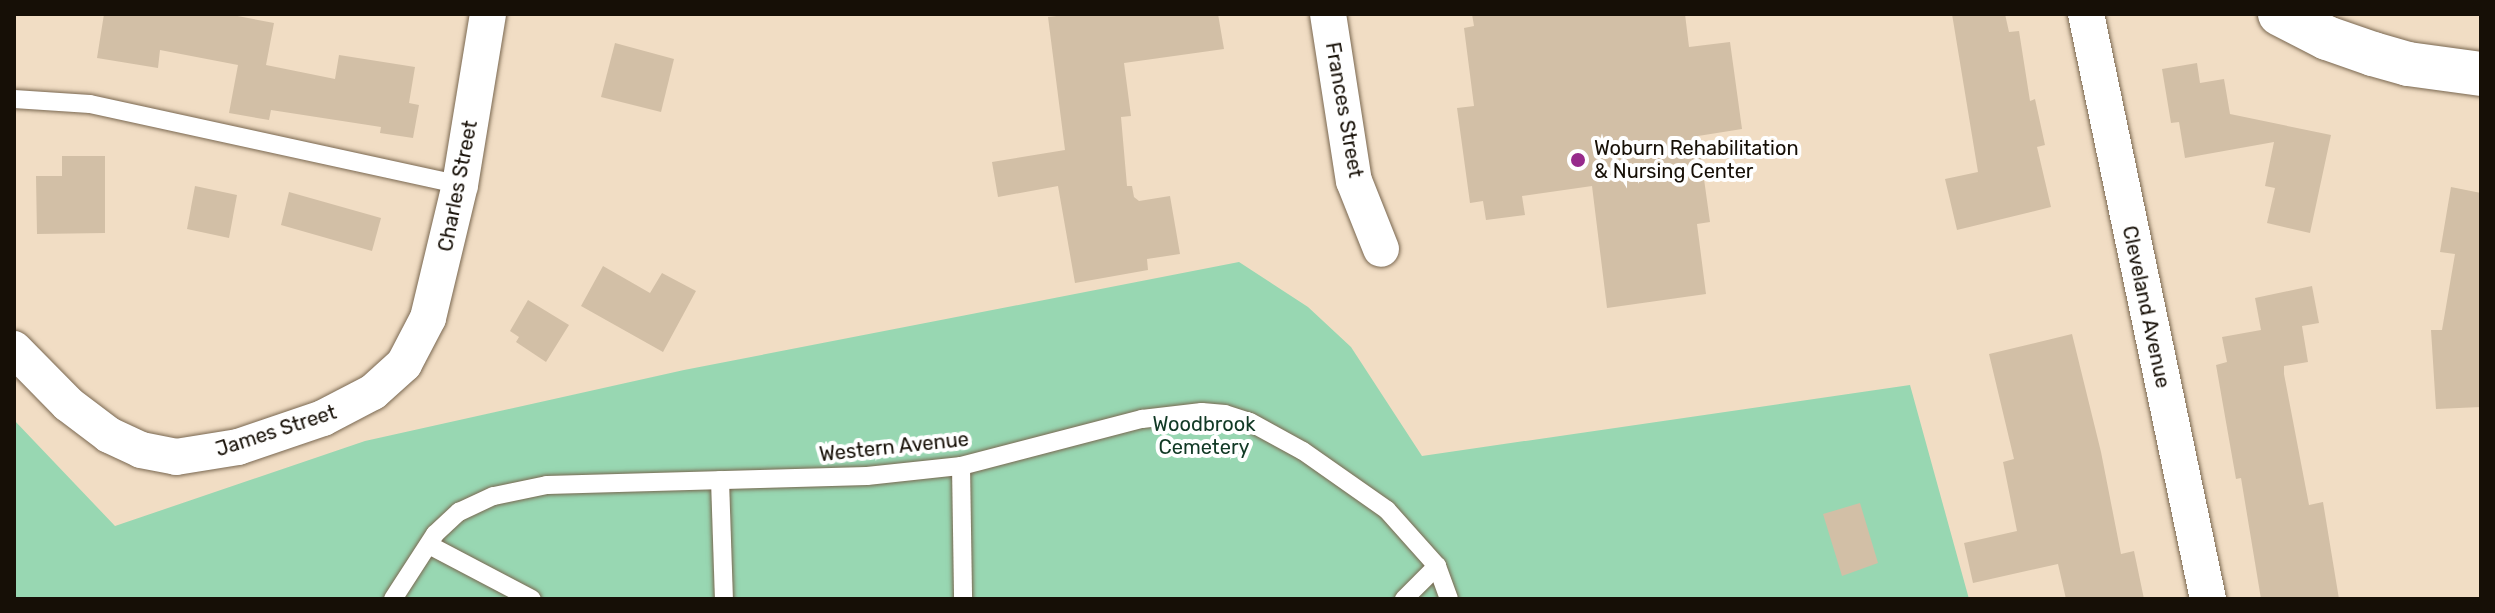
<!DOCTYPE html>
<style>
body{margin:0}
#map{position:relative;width:2495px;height:613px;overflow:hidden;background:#f1ddc4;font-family:Rubik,sans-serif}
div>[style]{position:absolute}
.green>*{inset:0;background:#98d7b2}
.building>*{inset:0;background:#d2bfa6}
.roads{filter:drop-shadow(0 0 2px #796750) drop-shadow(0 0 2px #796750)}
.lane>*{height:18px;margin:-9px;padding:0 9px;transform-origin:9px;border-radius:9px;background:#fff}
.street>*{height:36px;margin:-18px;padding:0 18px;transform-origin:18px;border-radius:18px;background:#fff}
.secondary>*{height:44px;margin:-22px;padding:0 22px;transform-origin:22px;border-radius:22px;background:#fff}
.dots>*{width:22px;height:22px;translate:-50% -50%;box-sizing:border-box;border:4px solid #fff;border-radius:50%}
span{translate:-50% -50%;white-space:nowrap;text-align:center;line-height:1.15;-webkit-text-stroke:8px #fff;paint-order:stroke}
.street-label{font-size:20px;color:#160f06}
.poi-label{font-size:20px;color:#160f06}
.left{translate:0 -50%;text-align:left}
.park-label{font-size:20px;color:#113925}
.frame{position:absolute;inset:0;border:16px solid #160f06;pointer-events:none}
</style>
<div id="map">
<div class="green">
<div style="clip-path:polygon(1239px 262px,1308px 307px,1351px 347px,1422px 456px,1910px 385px,1969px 599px,14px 599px,14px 420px,115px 526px,365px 441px,684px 370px)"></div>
</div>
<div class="building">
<div style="clip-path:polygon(104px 14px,227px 14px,274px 23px,266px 65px,335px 79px,339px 55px,415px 67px,409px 103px,419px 105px,413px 138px,380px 133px,381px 127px,271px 110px,269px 120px,229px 113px,238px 65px,160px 50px,158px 68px,97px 58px)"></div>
<div style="clip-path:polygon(1074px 14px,1218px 14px,1224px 49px,1124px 63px,1131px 116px,1121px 117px,1127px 186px,1132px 186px,1134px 197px,1139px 201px,1170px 196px,1180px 254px,1147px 259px,1148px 270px,1075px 283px,1058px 186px,998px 197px,992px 162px,1065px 150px,1048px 17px)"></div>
<div style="clip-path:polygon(1472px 14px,1685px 14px,1689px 47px,1730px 42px,1742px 129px,1698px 136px,1710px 222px,1697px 224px,1706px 294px,1607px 308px,1592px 186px,1522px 196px,1525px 215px,1486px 220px,1483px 201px,1470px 203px,1457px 108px,1474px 106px,1464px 28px,1474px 26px)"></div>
<div style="clip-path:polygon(1952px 14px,2005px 14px,2009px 32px,2019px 31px,2030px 101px,2035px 99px,2045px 145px,2037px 147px,2051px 207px,1957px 230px,1945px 179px,1978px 172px)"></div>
<div style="clip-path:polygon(615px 43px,674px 59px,661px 112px,601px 97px)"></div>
<div style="clip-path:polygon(2197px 63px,2200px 83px,2224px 79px,2230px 114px,2331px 135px,2310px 233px,2267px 223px,2275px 188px,2265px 186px,2274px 142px,2185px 158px,2179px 122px,2171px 123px,2162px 69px)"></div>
<div style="clip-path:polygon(62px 156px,105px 156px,105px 233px,37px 234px,36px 176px,62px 176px)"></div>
<div style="clip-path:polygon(195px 186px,237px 195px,229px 238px,187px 229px)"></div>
<div style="clip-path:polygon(2451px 187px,2481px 193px,2481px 407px,2436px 409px,2431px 330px,2442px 330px,2455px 254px,2440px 252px)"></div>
<div style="clip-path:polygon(289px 192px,381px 218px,372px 251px,281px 225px)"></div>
<div style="clip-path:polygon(603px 266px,650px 293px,662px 273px,696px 291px,663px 352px,581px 306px)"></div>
<div style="clip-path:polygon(2312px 286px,2319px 323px,2302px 326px,2308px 362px,2284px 366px,2284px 374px,2309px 505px,2323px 502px,2339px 599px,2261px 599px,2241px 478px,2236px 479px,2216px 365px,2227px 362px,2222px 337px,2261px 330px,2255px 298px)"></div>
<div style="clip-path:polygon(528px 300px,569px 325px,546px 362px,516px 342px,519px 337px,510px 331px)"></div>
<div style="clip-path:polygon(2072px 334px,2101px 452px,2121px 554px,2134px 551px,2144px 599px,2066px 599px,2058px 564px,1973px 583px,1964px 543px,2017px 531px,2003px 462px,2014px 459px,1989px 354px)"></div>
<div style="clip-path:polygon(1860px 503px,1878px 563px,1842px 576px,1823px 514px)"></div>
</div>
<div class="roads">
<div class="lane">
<div style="left:14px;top:99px;width:76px;rotate:3.8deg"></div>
<div style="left:90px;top:104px;width:379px;rotate:12.3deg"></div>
<div style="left:961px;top:466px;width:133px;rotate:89.1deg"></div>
<div style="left:720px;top:480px;width:119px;rotate:88.1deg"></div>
<div style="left:429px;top:545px;width:116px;rotate:27.7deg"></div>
<div style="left:393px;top:599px;width:77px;rotate:-57.1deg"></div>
<div style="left:435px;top:534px;width:33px;rotate:-43deg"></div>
<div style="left:459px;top:512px;width:38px;rotate:-25deg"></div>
<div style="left:494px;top:496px;width:54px;rotate:-11.7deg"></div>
<div style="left:547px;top:485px;width:320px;rotate:-1.6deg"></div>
<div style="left:867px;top:476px;width:95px;rotate:-6.1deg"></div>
<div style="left:961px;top:466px;width:187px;rotate:-14.6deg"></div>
<div style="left:1142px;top:419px;width:60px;rotate:-6.7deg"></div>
<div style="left:1202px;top:412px;width:23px;rotate:5deg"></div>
<div style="left:1225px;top:414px;width:26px;rotate:18deg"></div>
<div style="left:1250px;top:422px;width:60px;rotate:28.7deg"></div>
<div style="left:1303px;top:451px;width:103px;rotate:35.1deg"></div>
<div style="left:1387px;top:510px;width:75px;rotate:48.2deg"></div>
<div style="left:1437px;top:566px;width:35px;rotate:70deg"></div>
<div style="left:1404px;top:599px;width:47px;rotate:-45deg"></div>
</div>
<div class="street">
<div style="left:1328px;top:14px;width:169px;rotate:81.2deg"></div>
<div style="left:1354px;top:181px;width:73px;rotate:68.3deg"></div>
<div style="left:2086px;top:14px;width:598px;rotate:78.22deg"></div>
<div style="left:14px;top:349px;width:77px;rotate:45.5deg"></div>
<div style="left:68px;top:404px;width:51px;rotate:37.1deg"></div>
<div style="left:109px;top:435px;width:35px;rotate:25deg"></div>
<div style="left:141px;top:450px;width:36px;rotate:11deg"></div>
<div style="left:176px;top:457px;width:63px;rotate:-9.2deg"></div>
<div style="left:238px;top:447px;width:90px;rotate:-18.8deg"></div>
<div style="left:323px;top:418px;width:56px;rotate:-27.5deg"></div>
<div style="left:373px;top:392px;width:42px;rotate:-42.1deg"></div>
<div style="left:404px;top:364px;width:52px;rotate:-62.4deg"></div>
<div style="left:428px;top:318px;width:137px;rotate:-76.5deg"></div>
<div style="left:460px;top:185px;width:173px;rotate:-80.7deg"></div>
</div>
<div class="secondary">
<div style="left:2280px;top:14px;width:53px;rotate:27.1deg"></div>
<div style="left:2327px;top:38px;width:49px;rotate:19.2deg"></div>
<div style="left:2373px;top:54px;width:36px;rotate:16deg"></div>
<div style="left:2408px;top:64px;width:74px;rotate:7.8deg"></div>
</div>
</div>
<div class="dots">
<div style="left:1578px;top:160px;background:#972a8b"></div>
</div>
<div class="street-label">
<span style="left:1344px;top:110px;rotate:80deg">Frances Street</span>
<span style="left:458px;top:186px;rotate:-79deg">Charles Street</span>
<span style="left:2146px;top:307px;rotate:78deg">Cleveland Avenue</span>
<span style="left:276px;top:431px;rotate:-18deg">James Street</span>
<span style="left:894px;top:447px;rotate:-6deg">Western Avenue</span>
</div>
<div class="poi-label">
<span class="left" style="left:1594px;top:160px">Woburn Rehabilitation<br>&amp; Nursing Center</span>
</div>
<div class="park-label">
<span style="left:1204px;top:436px">Woodbrook<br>Cemetery</span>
</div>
<div class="frame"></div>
</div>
